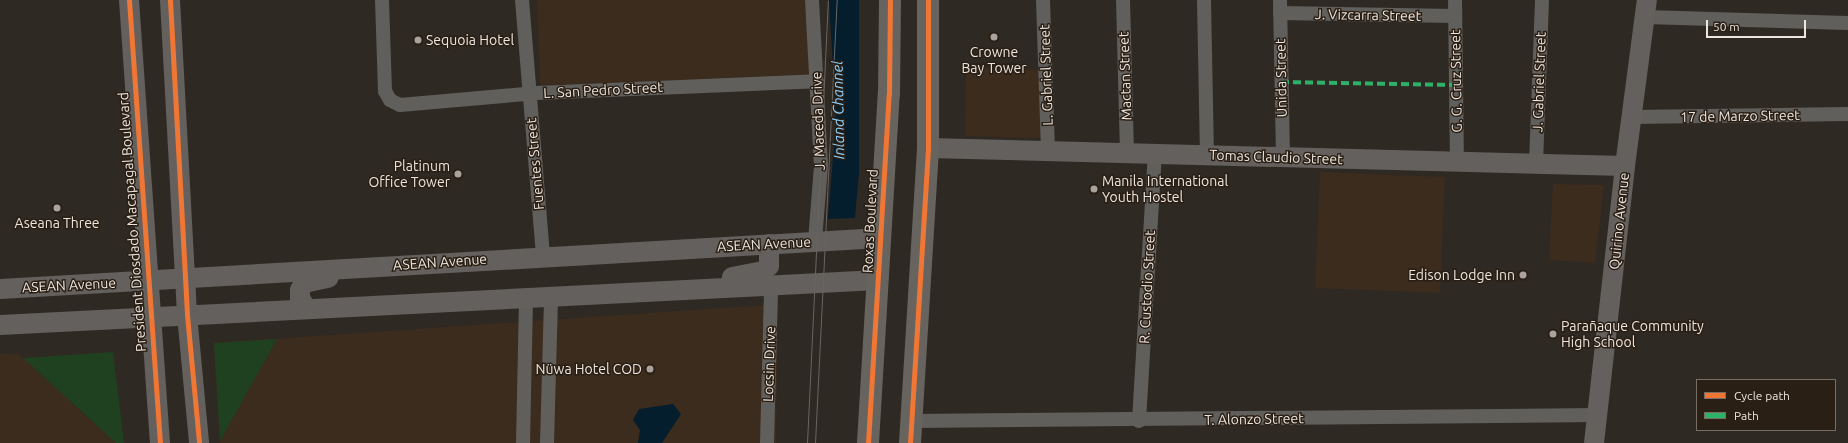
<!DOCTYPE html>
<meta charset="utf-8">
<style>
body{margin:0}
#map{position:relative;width:1848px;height:443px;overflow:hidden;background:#2f2923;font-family:Ubuntu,sans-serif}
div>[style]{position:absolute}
.built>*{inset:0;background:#3b2c1e}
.green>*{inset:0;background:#20411f}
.water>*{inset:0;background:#041e2e}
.street>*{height:14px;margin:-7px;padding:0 7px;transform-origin:7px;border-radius:7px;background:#605f5c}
.secondary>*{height:20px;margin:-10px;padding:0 10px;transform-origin:10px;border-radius:10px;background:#63605d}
.highway>*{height:22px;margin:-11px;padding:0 11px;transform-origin:11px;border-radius:11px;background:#67645f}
.tram>*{height:1px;margin:-0.5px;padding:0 0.5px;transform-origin:0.5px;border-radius:0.5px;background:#6a6563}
.quiet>*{height:4px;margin-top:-2px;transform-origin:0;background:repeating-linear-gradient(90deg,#2db169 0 8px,transparent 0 12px)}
.cycleway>*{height:5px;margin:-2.5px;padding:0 2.5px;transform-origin:2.5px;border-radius:2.5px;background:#f07635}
.dots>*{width:11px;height:11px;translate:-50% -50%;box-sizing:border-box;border:2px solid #2a1f14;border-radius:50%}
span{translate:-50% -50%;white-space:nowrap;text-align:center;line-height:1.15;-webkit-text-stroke:3px #2a1f14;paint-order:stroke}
.street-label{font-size:14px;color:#ede5de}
.poi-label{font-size:14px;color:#ede5de}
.left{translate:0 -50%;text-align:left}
.right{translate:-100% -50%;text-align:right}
.water-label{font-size:15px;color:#8bd0fe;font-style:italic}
.legend{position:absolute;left:1696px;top:379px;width:140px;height:52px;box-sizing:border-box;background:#2a1f14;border:1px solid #786e65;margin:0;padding:5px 7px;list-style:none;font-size:12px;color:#ede5de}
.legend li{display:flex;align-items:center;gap:8px;height:20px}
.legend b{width:20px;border:1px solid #786e65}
.scale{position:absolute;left:1706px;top:20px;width:100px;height:18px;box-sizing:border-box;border:2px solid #ede5de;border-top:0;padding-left:5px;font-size:12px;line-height:14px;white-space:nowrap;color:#ede5de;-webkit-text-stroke:3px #2a1f14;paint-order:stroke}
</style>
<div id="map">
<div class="built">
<div style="clip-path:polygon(537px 0,805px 0,810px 77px,540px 85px)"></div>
<div style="clip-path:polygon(966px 68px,1043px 70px,1042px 138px,965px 136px)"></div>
<div style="clip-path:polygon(1320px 172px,1445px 177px,1440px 293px,1315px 288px)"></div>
<div style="clip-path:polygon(1553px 184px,1604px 185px,1595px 263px,1549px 260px)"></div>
<div style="clip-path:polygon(778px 304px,776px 443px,220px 443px,214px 343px)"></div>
<div style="clip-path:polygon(18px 353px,23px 358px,116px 443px,0 443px,0 354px)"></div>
</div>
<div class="green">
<div style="clip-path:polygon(277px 339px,220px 441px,214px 343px)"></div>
<div style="clip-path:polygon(113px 352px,124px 443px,116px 443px,23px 358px)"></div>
</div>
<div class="water">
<div style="clip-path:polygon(829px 0,859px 0,859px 172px,855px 218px,828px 219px,836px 121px)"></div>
<div style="clip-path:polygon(673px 404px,681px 414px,662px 443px,638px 443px,640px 430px,633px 420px,639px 409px)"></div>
</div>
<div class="street">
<div style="left:382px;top:0;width:91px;rotate:88.1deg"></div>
<div style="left:385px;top:91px;width:10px;rotate:61deg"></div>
<div style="left:390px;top:100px;width:11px;rotate:27deg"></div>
<div style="left:400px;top:105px;width:137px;rotate:-5deg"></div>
<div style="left:536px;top:93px;width:281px;rotate:-2.4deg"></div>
<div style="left:522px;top:0;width:257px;rotate:85.3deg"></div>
<div style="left:812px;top:0;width:166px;rotate:86.9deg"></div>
<div style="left:821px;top:166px;width:75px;rotate:94.6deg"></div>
<div style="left:1043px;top:0;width:151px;rotate:88.1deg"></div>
<div style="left:1123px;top:0;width:153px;rotate:88.5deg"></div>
<div style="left:1204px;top:0;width:155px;rotate:88.9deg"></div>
<div style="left:1280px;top:0;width:157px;rotate:88.9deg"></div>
<div style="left:1455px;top:0;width:161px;rotate:89.3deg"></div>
<div style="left:1280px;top:13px;width:175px;rotate:1deg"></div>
<div style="left:1645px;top:17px;width:203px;rotate:1.7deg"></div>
<div style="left:1631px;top:117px;width:217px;rotate:-0.8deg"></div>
<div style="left:1536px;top:164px;width:164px;rotate:-87.9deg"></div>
<div style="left:912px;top:421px;width:685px;rotate:-0.5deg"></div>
<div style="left:1139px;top:421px;width:267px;rotate:-86.6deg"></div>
<div style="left:523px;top:443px;width:146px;rotate:-88.8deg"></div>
<div style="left:547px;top:443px;width:147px;rotate:-88.4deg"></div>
<div style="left:767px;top:443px;width:158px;rotate:-88.5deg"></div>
</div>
<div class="secondary">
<div style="left:129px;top:0;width:444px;rotate:86deg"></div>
<div style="left:170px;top:0;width:315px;rotate:86.9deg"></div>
<div style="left:187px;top:315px;width:129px;rotate:84.6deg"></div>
<div style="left:928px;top:148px;width:697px;rotate:1.48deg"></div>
<div style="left:732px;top:277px;width:33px;rotate:-11deg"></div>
<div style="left:764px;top:271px;width:7px;rotate:-45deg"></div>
<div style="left:769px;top:266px;width:22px;rotate:-90deg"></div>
<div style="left:0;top:289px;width:882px;rotate:-3.31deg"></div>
<div style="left:306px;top:308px;width:12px;rotate:-121deg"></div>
<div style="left:300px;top:298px;width:8px;rotate:-90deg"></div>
<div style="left:300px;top:290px;width:8px;rotate:-60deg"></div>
<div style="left:304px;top:283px;width:25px;rotate:-12deg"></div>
<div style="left:0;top:325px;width:879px;rotate:-2.93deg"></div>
<div style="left:1594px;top:443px;width:279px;rotate:-83.6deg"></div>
<div style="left:1625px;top:166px;width:167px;rotate:-82.5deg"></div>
</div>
<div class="highway">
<div style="left:868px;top:443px;width:350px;rotate:-86.6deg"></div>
<div style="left:889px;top:94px;width:94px;rotate:-89.4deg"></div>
<div style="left:910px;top:443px;width:296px;rotate:-86.5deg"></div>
<div style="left:928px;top:148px;width:148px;rotate:-90deg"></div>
</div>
<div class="tram">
<div style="left:807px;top:443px;width:443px;rotate:-87.3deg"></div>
<div style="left:815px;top:443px;width:444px;rotate:-87.2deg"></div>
</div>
<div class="quiet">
<div style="left:1281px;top:82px;width:175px;rotate:1deg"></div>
</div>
<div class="cycleway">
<div style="left:129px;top:0;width:444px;rotate:86deg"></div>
<div style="left:170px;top:0;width:315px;rotate:86.9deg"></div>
<div style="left:187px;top:315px;width:129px;rotate:84.6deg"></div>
<div style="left:868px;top:443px;width:350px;rotate:-86.6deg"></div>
<div style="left:889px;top:94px;width:94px;rotate:-89.4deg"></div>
<div style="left:910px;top:443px;width:296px;rotate:-86.5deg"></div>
<div style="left:928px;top:148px;width:148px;rotate:-90deg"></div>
</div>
<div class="dots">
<div style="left:994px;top:37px;background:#aaa39d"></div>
<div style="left:418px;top:40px;background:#aaa39d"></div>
<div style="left:458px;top:174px;background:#aaa39d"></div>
<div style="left:1094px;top:189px;background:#aaa39d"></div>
<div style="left:57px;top:208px;background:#aaa39d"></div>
<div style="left:1523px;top:275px;background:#aaa39d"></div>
<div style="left:1553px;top:334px;background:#aaa39d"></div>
<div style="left:650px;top:369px;background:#aaa39d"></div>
</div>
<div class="street-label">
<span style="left:1368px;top:15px;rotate:1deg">J. Vizcarra Street</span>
<span style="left:1046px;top:75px;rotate:-92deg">L. Gabriel Street</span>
<span style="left:1125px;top:76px;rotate:-92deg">Mactan Street</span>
<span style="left:1281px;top:78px;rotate:-91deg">Unida Street</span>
<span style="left:1456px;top:81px;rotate:-91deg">G. G. Cruz Street</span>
<span style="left:1539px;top:82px;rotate:-88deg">J. Gabriel Street</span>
<span style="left:603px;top:90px;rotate:-3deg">L. San Pedro Street</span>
<span style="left:1740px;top:116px;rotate:-1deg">17 de Marzo Street</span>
<span style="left:818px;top:121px;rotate:-92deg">J. Maceda Drive</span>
<span style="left:1276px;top:157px;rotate:2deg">Tomas Claudio Street</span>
<span style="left:535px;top:164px;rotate:-95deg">Fuentes Street</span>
<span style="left:870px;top:221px;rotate:-87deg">Roxas Boulevard</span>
<span style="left:1619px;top:221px;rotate:-84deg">Quirino Avenue</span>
<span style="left:132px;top:222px;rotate:-94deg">President Diosdado Macapagal Boulevard</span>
<span style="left:764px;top:244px;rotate:-3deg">ASEAN Avenue</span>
<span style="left:440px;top:262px;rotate:-4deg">ASEAN Avenue</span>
<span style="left:69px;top:285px;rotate:-3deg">ASEAN Avenue</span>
<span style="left:1147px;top:287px;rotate:-87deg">R. Custodio Street</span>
<span style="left:769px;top:364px;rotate:-88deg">Locsin Drive</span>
<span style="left:1254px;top:419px;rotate:-1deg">T. Alonzo Street</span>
</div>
<div class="poi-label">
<span class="left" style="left:426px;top:40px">Sequoia Hotel</span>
<span style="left:994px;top:60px">Crowne<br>Bay Tower</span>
<span class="right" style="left:450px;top:174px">Platinum<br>Office Tower</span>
<span class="left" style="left:1102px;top:189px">Manila International<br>Youth Hostel</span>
<span style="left:57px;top:223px">Aseana Three</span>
<span class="right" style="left:1515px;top:275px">Edison Lodge Inn</span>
<span class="left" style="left:1561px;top:334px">Parañaque Community<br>High School</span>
<span class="right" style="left:642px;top:369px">Nüwa Hotel COD</span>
</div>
<div class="water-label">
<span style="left:838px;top:110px;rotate:-91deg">Inland Channel</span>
</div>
<ul class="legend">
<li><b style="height:5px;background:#f07635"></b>Cycle path</li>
<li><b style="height:5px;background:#2db169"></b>Path</li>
</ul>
<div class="scale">50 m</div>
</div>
